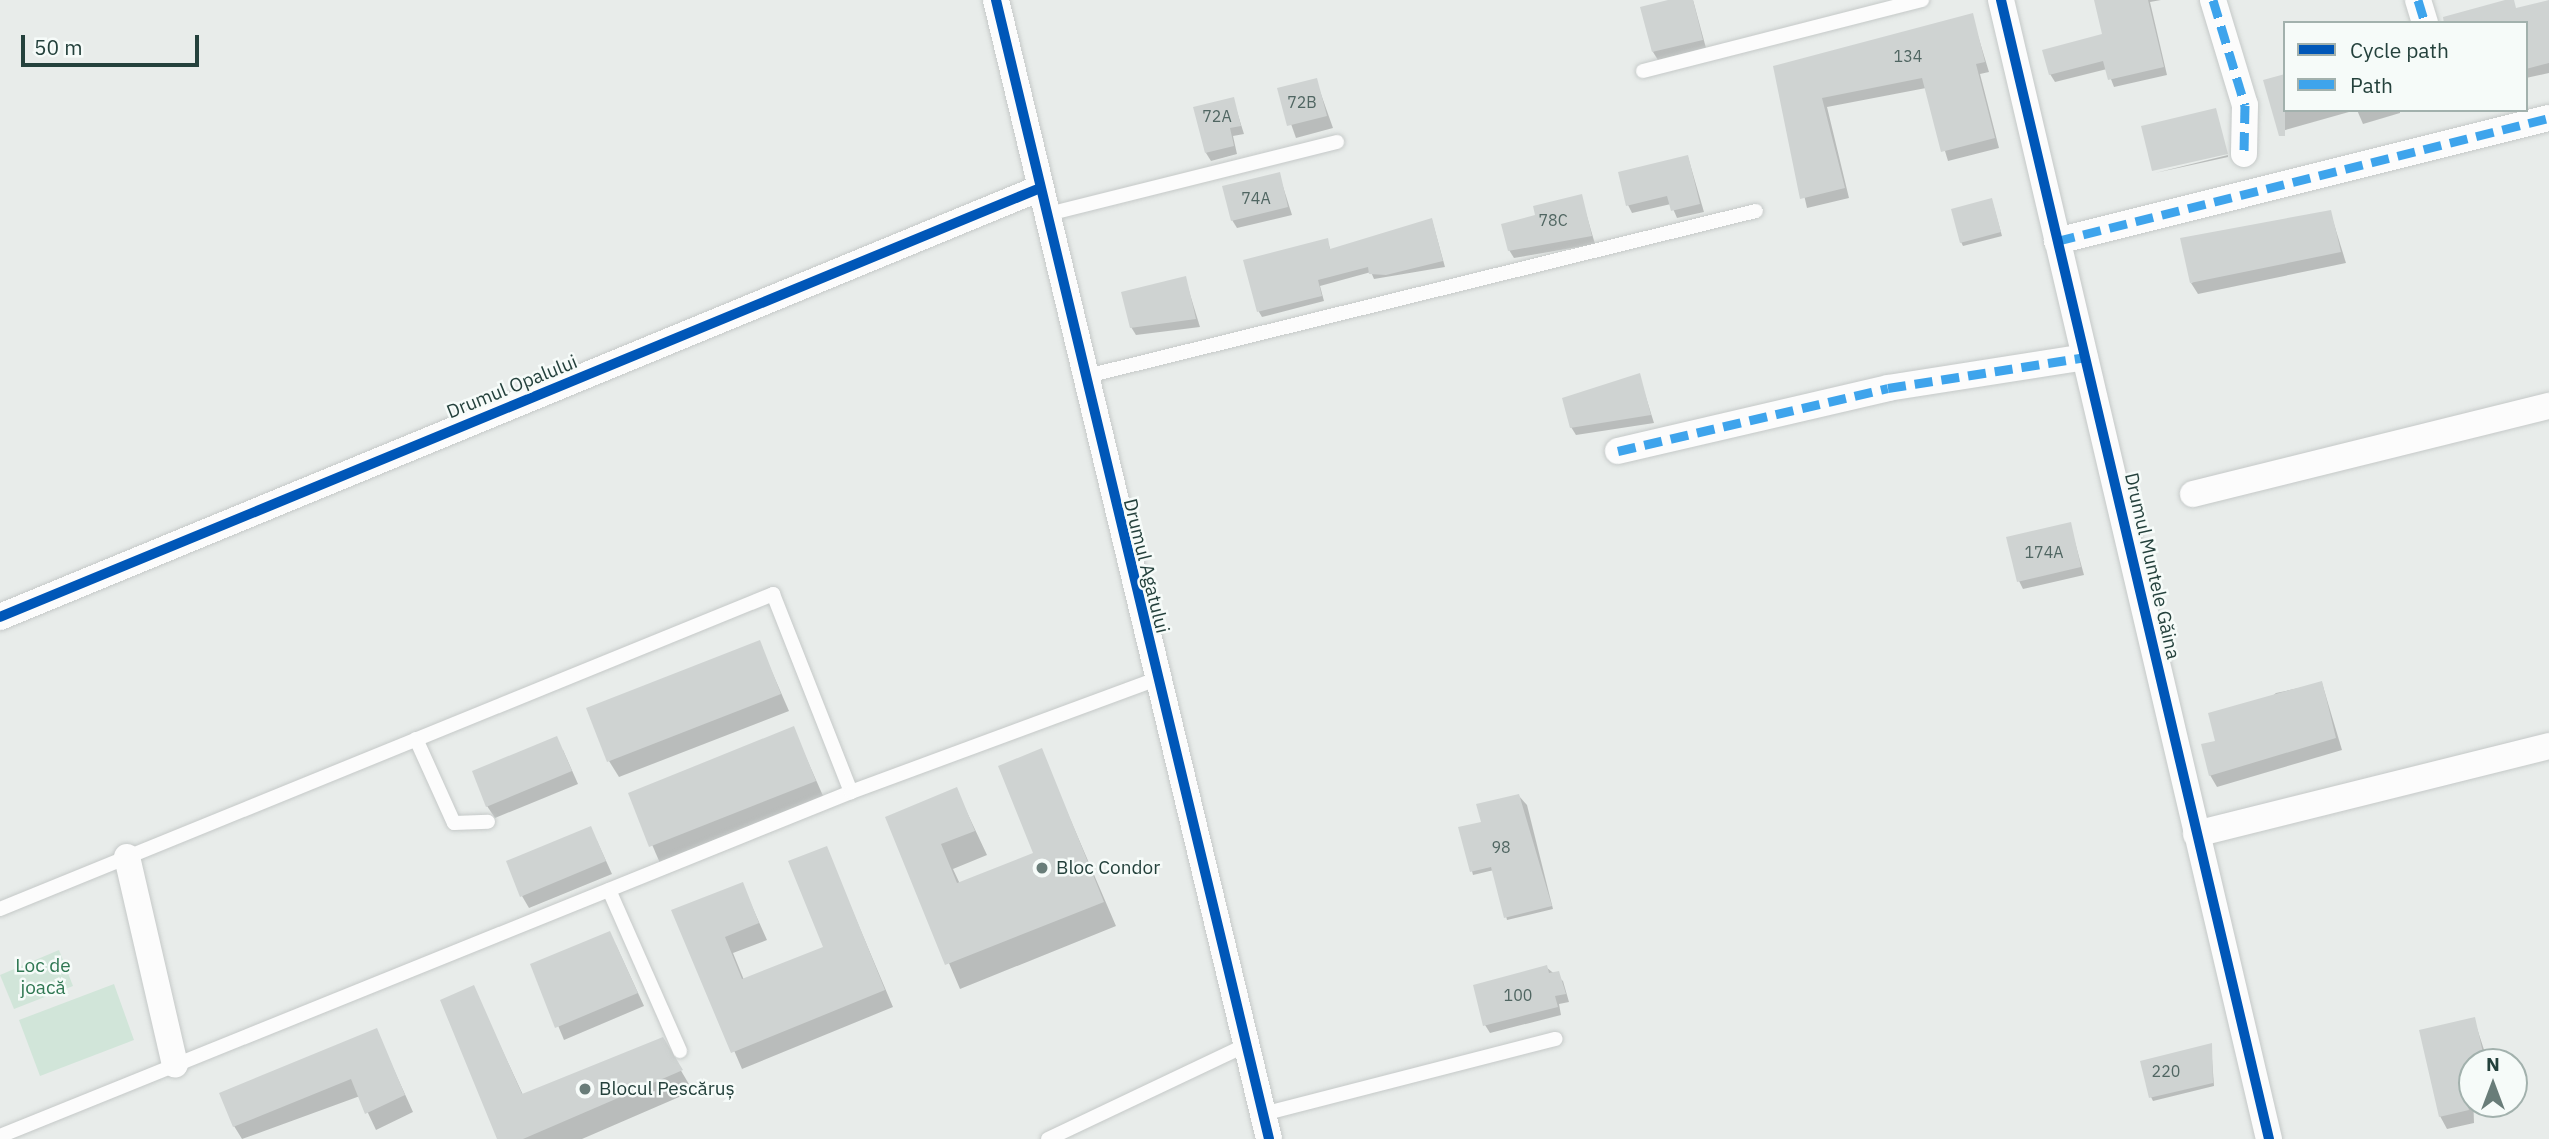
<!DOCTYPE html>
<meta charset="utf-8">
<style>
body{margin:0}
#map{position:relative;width:2549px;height:1139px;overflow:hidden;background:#e8ecea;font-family:"IBM Plex Sans",sans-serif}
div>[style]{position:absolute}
.green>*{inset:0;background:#d1e5d9}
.shadow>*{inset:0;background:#0003}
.building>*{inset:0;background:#cfd3d2}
.roads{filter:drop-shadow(0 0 2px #c5c9c8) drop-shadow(0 0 2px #c5c9c8)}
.service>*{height:14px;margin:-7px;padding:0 7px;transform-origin:7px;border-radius:7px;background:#fcfcfc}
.minor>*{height:26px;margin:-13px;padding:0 13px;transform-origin:13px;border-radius:13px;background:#fcfcfc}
.quiet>*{height:9px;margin-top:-4.5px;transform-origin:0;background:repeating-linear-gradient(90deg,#3ea4ec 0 18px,transparent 0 27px)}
.cycleway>*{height:10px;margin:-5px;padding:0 5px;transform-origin:5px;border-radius:5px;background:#0057b8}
.dots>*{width:19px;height:19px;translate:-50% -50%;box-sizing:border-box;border:4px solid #f6fbf9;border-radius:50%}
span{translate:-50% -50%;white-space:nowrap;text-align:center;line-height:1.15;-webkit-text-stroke:5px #f6fbf9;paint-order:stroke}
.number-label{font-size:16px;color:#506662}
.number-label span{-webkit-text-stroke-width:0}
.street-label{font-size:19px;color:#24413c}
.poi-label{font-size:19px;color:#24413c}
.left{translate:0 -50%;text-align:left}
.park-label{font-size:19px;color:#2f7752}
.legend{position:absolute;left:2283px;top:21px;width:245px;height:91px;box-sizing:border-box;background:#f6fbf9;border:2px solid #a2b1ad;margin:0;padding:9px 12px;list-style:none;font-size:21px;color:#24413c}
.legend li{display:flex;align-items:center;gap:14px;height:35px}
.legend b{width:35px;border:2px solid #a2b1ad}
.north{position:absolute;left:2458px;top:1048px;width:70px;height:70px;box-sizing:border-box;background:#f6fbf9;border:2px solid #a2b1ad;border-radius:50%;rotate:0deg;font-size:19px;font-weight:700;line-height:28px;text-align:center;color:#24413c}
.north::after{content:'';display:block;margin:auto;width:24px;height:32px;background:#697d79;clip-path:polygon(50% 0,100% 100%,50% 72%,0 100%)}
.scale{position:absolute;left:21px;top:35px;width:178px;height:32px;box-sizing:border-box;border:4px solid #24413c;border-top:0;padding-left:9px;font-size:21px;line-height:24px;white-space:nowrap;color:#24413c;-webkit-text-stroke:5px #f6fbf9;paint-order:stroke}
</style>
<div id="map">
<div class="green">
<div style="clip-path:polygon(59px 950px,73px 986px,14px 1009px,0 975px)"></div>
<div style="clip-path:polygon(114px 984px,134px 1040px,40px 1076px,19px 1020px)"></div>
</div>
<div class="shadow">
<div style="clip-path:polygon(1675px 0,1693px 0,1706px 48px,1658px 60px,1653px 52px)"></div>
<div style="clip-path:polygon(2096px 0,2161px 0,2150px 2px,2167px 75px,2114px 87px,2107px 69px,2055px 82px,2050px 74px,2105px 35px)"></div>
<div style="clip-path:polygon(2549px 1px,2549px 73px,2526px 78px,2526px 23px)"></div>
<div style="clip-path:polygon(1972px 16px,1989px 72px,1980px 74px,1999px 148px,1948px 161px,1926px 88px,1827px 107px,1849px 198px,1807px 208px,1775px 67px)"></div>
<div style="clip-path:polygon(1316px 80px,1333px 128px,1296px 138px,1279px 90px)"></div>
<div style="clip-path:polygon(1233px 99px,1244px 134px,1233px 136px,1237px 154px,1211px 161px,1206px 153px)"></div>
<div style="clip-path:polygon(2285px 110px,2356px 110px,2282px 131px)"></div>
<div style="clip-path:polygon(2357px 110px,2400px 110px,2400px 113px,2363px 124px)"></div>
<div style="clip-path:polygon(2228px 155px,2228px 157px,2155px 173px)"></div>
<div style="clip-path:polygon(1688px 157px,1704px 212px,1677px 218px,1671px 204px,1632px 213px,1628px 205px)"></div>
<div style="clip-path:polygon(1279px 174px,1292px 215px,1237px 228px,1232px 220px)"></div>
<div style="clip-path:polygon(1581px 196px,1595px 244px,1514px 258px,1509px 250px,1537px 217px)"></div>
<div style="clip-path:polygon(1993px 204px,2002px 236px,1963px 246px,1961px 242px)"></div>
<div style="clip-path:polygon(2330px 211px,2346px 263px,2198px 294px,2191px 283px)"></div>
<div style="clip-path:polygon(1432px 220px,1445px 267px,1374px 279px,1371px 272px,1320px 286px,1324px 301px,1262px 317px,1259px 312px,1246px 261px,1327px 240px,1331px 251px)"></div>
<div style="clip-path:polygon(1185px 278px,1200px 327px,1136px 335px,1131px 327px)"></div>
<div style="clip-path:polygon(1639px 375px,1654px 423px,1576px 435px,1571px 427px)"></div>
<div style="clip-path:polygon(2070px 524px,2084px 575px,2023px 589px,2019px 581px)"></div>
<div style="clip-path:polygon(759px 642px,789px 711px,619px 777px,609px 761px)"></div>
<div style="clip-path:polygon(2322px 683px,2342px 750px,2217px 787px,2210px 775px,2217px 742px,2276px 693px)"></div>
<div style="clip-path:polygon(793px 728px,824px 798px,660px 863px,630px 794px)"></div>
<div style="clip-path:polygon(563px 750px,578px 784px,495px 818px,487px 806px)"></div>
<div style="clip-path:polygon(1041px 751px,1116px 926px,960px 989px,887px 818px,956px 789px,987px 855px,953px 869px,960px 884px,1035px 854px)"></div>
<div style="clip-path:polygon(1519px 796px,1527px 805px,1553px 909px,1507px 920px,1494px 870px,1473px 875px,1461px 829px,1483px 823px)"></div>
<div style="clip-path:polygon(597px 841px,612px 874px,529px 908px,522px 896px)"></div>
<div style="clip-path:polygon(826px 848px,893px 1007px,742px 1069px,674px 911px,742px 884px,767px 940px,733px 953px,744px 980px,825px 948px)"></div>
<div style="clip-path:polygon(616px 945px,644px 1006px,564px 1040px,533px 965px)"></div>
<div style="clip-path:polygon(1546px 967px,1563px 981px,1569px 1002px,1559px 1004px,1561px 1015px,1490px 1033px,1485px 1025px)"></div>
<div style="clip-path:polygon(473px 987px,523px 1095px,663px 1040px,693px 1091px,582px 1139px,499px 1139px)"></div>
<div style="clip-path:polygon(2474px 1019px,2488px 1062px,2472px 1062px,2474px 1123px,2447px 1129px,2440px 1116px)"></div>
<div style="clip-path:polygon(376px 1030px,413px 1112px,376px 1130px,360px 1096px,242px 1139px,234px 1126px)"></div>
<div style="clip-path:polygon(2211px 1045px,2214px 1086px,2153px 1101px,2151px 1097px)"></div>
</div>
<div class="building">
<div style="clip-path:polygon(1668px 0,1693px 0,1703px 40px,1652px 52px,1640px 7px)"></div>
<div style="clip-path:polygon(2094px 0,2148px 0,2164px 67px,2108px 80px,2103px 61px,2049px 75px,2042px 50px,2102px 34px)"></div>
<div style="clip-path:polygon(2505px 0,2514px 0,2516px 8px,2549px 0,2549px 63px,2526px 69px,2526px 23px,2444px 23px,2443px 17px)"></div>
<div style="clip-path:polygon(1973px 13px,1985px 62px,1976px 64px,1995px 138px,1941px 152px,1922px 78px,1822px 98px,1845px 188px,1800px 199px,1773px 66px)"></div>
<div style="clip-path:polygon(2285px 74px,2285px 136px,2279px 136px,2263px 80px)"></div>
<div style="clip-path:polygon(1317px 78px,1327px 116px,1287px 126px,1277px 88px)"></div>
<div style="clip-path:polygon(1234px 97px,1241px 126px,1230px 128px,1234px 146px,1205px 153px,1193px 107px)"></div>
<div style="clip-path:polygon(2216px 108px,2228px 154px,2152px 171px,2141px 126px)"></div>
<div style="clip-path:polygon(1688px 155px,1700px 204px,1671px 211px,1667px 196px,1626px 206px,1618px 172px)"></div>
<div style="clip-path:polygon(1280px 172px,1288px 207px,1231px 221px,1222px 186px)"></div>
<div style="clip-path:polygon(1582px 194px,1592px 236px,1508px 251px,1501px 224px,1535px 215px,1533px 206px)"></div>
<div style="clip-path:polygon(1992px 198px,2001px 232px,1960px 243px,1951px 209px)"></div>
<div style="clip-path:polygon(2331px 210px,2341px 252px,2190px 283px,2180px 238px)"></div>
<div style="clip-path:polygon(1432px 218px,1443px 261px,1386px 275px,1369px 274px,1368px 267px,1318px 280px,1322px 296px,1257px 312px,1243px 260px,1328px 238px,1330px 249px)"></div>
<div style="clip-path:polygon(1186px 276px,1196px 319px,1130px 328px,1121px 292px)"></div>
<div style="clip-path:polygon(1640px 373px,1651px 415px,1570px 428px,1562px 398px)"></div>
<div style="clip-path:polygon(2071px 522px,2081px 567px,2017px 582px,2006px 537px)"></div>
<div style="clip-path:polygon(760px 640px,781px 694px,607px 762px,586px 708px)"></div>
<div style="clip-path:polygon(2322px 681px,2336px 738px,2209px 776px,2201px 744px,2215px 741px,2208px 713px)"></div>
<div style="clip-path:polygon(794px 726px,816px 781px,649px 847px,628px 793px)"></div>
<div style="clip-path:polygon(557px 736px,572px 771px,486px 807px,472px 771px)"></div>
<div style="clip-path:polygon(1042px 748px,1104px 902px,945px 965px,885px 817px,957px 787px,975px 831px,941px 844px,957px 883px,1033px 853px,998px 766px)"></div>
<div style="clip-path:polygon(1519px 794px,1552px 906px,1504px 918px,1491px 867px,1470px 872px,1458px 827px,1481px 822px,1476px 804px)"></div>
<div style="clip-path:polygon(591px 826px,606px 861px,520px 897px,506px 861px)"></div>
<div style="clip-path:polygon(827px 846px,885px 990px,731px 1053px,671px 910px,743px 882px,759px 923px,725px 937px,742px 979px,823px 947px,788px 861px)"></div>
<div style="clip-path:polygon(610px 931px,638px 993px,555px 1028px,530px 964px)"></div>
<div style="clip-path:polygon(1547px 965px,1549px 973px,1559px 971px,1566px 994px,1555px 996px,1558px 1007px,1483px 1026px,1473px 985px)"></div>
<div style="clip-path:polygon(474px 985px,522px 1094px,663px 1037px,683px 1070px,523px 1139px,497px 1139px,440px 1000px)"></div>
<div style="clip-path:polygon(2475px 1017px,2485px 1062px,2472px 1062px,2472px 1085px,2463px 1087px,2469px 1110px,2439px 1117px,2419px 1030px)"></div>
<div style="clip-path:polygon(377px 1028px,405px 1095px,365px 1114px,351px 1079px,233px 1127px,219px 1093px)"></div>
<div style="clip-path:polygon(2212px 1043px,2213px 1083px,2149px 1098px,2140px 1061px)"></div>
</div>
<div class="roads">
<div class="service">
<div style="left:1643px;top:71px;width:288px;rotate:-14.3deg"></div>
<div style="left:1044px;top:215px;width:302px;rotate:-14deg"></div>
<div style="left:1083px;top:377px;width:693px;rotate:-13.86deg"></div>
<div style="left:416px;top:739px;width:92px;rotate:65.7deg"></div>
<div style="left:454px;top:823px;width:34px;rotate:-2deg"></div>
<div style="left:609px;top:890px;width:176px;rotate:66.2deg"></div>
<div style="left:0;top:909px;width:835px;rotate:-22.17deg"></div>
<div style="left:773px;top:594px;width:213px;rotate:68.5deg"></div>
<div style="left:1263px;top:1114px;width:302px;rotate:-14.4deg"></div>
<div style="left:0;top:1136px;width:918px;rotate:-22.01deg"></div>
<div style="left:851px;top:792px;width:325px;rotate:-20.3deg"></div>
<div style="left:1048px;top:1139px;width:219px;rotate:-25.4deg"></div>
</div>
<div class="minor">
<div style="left:996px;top:0;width:1171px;rotate:76.52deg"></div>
<div style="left:2001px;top:0;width:1170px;rotate:76.76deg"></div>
<div style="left:2213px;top:0;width:110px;rotate:73.1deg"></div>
<div style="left:2245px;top:105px;width:49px;rotate:91.2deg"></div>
<div style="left:2418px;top:0;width:24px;rotate:73deg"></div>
<div style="left:2057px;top:241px;width:507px;rotate:-14.04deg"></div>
<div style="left:1618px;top:451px;width:277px;rotate:-13.1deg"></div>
<div style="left:1888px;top:388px;width:199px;rotate:-8.9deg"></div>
<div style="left:2193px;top:494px;width:367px;rotate:-13.9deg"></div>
<div style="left:0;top:617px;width:1123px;rotate:-22.41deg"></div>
<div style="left:2196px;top:834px;width:364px;rotate:-14deg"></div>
<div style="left:127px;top:857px;width:213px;rotate:77deg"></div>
</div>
</div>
<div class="quiet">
<div style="left:2213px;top:0;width:110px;rotate:73.1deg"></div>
<div style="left:2245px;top:105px;width:49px;rotate:91.2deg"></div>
<div style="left:2418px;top:0;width:24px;rotate:73deg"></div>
<div style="left:2057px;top:241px;width:507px;rotate:-14.04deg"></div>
<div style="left:1618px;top:451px;width:277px;rotate:-13.1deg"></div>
<div style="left:1888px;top:388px;width:199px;rotate:-8.9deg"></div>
</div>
<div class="cycleway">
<div style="left:996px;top:0;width:1171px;rotate:76.52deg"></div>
<div style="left:2001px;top:0;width:1170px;rotate:76.76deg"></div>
<div style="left:0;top:617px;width:1123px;rotate:-22.41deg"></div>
</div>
<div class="dots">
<div style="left:1042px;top:868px;background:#697d79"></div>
<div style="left:585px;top:1089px;background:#697d79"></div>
</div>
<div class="number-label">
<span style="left:1908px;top:56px">134</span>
<span style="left:1302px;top:102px">72B</span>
<span style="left:1217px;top:116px">72A</span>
<span style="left:1256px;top:198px">74A</span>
<span style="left:1553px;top:220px">78C</span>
<span style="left:2044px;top:552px">174A</span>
<span style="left:1501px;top:847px">98</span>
<span style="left:1518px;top:995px">100</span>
<span style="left:2166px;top:1071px">220</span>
</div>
<div class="street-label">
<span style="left:512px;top:387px;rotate:-22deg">Drumul Opalului</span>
<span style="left:1146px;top:566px;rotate:76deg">Drumul Agatului</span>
<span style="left:2152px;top:566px;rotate:77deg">Drumul Muntele Găina</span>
</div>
<div class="poi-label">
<span class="left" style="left:1056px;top:868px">Bloc Condor</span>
<span class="left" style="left:599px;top:1089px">Blocul Pescăruș</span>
</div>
<div class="park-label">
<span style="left:43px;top:977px">Loc de<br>joacă</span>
</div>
<ul class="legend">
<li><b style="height:9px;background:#0057b8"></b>Cycle path</li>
<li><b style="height:9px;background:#3ea4ec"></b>Path</li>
</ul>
<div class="north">N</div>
<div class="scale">50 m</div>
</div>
